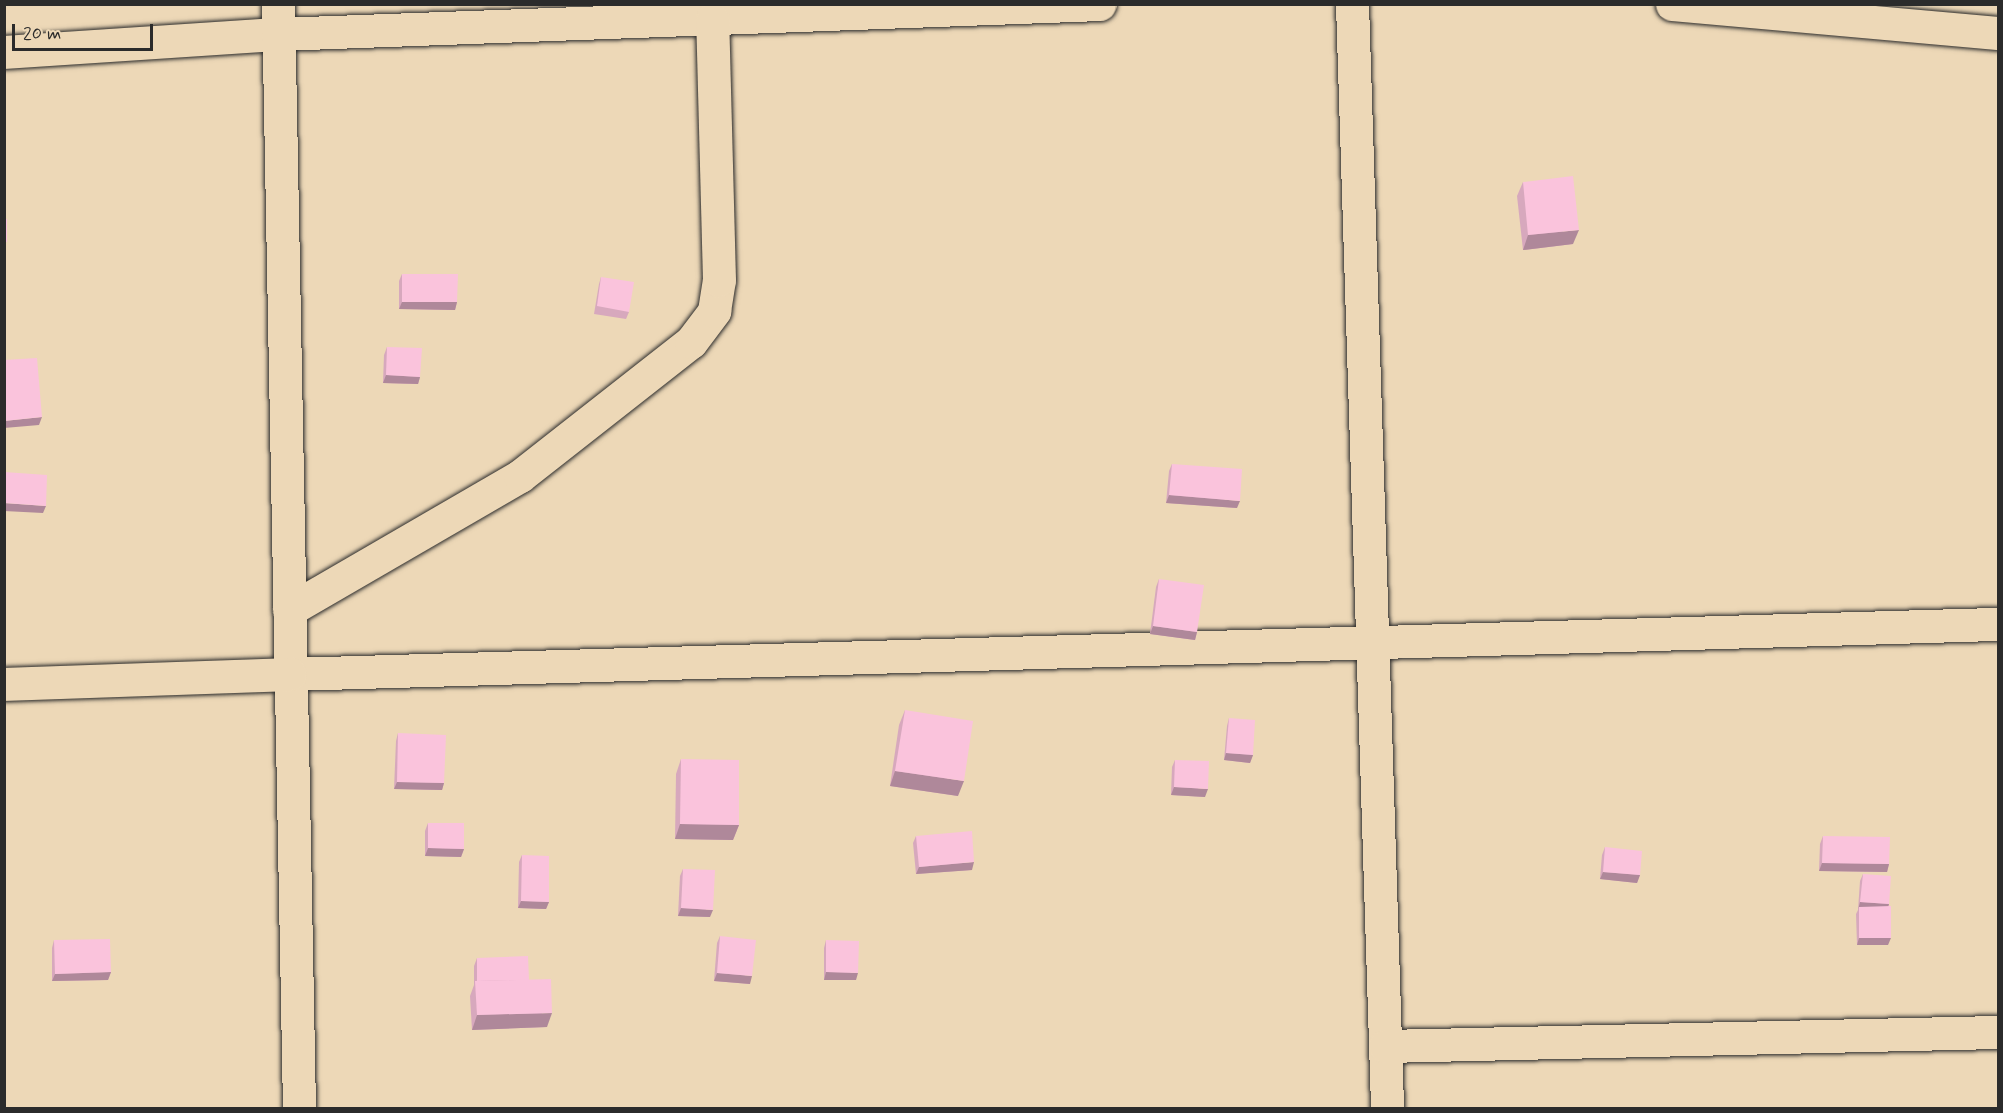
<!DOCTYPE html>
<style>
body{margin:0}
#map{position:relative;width:2003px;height:1113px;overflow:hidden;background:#edd8b7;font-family:Mynerve,sans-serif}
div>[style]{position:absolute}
.roads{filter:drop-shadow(0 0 2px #2b2b2b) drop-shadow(0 0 2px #2b2b2b)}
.minor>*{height:33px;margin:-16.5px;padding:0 16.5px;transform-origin:16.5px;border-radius:16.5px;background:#edd8b7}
.tertiary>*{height:33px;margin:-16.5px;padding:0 16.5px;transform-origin:16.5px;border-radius:16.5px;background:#edd8b7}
.wall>*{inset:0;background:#d7a8bd}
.shaded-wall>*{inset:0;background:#af889a}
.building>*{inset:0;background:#fac3dc}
span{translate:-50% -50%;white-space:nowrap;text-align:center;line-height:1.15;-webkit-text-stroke:4.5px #edd8b7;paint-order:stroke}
.frame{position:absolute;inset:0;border:6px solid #2b2b2b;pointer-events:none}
.scale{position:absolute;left:12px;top:24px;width:141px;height:27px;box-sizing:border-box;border:3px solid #2b2b2b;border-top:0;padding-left:8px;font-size:18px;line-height:21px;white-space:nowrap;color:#2b2b2b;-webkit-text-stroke:4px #edd8b7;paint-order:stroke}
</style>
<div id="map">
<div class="roads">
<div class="minor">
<div style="left:1352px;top:4px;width:1105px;rotate:88.18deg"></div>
<div style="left:1672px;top:4px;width:327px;rotate:5.1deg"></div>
<div style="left:4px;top:52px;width:275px;rotate:-3.8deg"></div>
<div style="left:278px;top:34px;width:822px;rotate:-2.09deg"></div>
<div style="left:289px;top:610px;width:267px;rotate:-30.1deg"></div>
<div style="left:520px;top:476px;width:217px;rotate:-38.1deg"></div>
<div style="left:691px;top:342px;width:39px;rotate:-53deg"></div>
<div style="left:714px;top:311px;width:31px;rotate:-81deg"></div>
<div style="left:719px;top:280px;width:261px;rotate:-91.5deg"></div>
<div style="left:290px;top:674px;width:1709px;rotate:-1.68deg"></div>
<div style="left:1385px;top:1046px;width:613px;rotate:-1.31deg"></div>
</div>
<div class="tertiary">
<div style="left:278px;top:4px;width:1104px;rotate:88.91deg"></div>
<div style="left:4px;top:684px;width:286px;rotate:-2deg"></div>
</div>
</div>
<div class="wall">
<div style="clip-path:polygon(1523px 182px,1573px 244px,1523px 250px,1517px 196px)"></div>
<div style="clip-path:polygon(402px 274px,457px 302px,455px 310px,399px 309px,399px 281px)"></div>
<div style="clip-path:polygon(601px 277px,629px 312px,626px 319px,594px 314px,599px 284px)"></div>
<div style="clip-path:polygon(387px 347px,420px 377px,418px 384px,383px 383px,384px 355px)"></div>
<div style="clip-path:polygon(1172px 464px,1237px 508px,1166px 503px,1169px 471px)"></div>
<div style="clip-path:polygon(1159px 579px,1197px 632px,1195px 640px,1150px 634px,1156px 587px)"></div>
<div style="clip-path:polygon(905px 710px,958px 796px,890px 786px,899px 725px)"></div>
<div style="clip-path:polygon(1229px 718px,1253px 755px,1250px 763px,1224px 760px,1227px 726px)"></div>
<div style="clip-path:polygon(398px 733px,444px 783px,442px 790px,394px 789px,396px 741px)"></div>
<div style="clip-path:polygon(681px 759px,739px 825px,733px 840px,675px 839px,676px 774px)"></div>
<div style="clip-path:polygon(1175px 760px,1205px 797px,1171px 795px,1172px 767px)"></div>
<div style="clip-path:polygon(428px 823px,464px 849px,461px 857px,425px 856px,425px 831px)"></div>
<div style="clip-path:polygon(916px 836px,972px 870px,916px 874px,913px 843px)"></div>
<div style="clip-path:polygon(1823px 836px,1889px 864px,1887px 872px,1819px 871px,1820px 844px)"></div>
<div style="clip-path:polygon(1605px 847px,1640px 875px,1637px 883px,1600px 879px,1602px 855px)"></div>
<div style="clip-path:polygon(522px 855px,549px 902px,546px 909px,518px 908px,519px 862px)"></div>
<div style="clip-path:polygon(683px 869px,710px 917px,678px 916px,680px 876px)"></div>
<div style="clip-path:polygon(1863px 874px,1889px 904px,1888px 945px,1857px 945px,1856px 914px,1858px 910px,1860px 881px)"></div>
<div style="clip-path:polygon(720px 936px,750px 984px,714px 981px,717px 943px)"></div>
<div style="clip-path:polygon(54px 940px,111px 972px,108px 980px,52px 981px,52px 948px)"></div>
<div style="clip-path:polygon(826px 940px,856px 980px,824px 980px,824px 948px)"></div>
<div style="clip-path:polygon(477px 958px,529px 980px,547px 1027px,472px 1030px,470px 996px,474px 985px,474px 966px)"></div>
</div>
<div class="shaded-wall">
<div style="clip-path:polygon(1579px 230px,1573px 244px,1523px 250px,1528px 235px)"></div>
<div style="clip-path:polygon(402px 302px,457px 302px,455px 310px,399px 309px)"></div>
<div style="clip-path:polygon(386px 375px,420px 377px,418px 384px,383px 383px)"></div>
<div style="clip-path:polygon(42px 417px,39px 425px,4px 428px,4px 421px)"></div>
<div style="clip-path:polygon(1169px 495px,1240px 501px,1237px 508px,1166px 503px)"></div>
<div style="clip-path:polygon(4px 503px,46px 506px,43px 513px,4px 511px)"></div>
<div style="clip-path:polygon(1153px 626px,1197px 632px,1195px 640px,1150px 634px)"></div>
<div style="clip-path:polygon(1226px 753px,1253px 755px,1250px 763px,1224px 760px)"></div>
<div style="clip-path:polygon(895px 771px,964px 781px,958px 796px,890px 786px)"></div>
<div style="clip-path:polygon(397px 782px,444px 783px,442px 790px,394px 789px)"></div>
<div style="clip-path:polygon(1174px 787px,1208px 789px,1205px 797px,1171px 795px)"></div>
<div style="clip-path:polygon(680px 824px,739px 825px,733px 840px,675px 839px)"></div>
<div style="clip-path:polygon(428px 848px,464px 849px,461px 857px,425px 856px)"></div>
<div style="clip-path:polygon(974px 862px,972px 870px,916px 874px,919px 867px)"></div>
<div style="clip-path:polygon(1822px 863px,1889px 864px,1887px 872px,1819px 871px)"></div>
<div style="clip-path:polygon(1603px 872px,1640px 875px,1637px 883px,1600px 879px)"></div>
<div style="clip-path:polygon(521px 901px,549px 902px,546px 909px,518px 908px)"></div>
<div style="clip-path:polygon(1860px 902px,1889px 904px,1886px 911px,1859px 907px,1858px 910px)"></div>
<div style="clip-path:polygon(681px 908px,713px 910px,710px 917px,678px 916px)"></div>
<div style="clip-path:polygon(1859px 938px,1891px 938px,1888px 945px,1857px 945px)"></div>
<div style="clip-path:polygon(111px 972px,108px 980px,52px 981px,55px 974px)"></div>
<div style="clip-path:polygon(826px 972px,858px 973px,856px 980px,824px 980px)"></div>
<div style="clip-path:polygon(717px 973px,752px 976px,750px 984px,714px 981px)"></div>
<div style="clip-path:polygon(552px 1013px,547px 1027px,472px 1030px,477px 1015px)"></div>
</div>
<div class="building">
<div style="clip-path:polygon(1573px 176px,1579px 230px,1528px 235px,1523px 182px)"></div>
<div style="clip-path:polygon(4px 219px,7px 219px,7px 242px,4px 242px)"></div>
<div style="clip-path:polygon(402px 274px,458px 274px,457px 302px,402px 302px)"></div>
<div style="clip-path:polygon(601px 277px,634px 282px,629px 312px,597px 306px)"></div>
<div style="clip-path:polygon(387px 347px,422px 348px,420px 377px,386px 375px)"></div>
<div style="clip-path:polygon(37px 358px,42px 417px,4px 421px,4px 360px)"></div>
<div style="clip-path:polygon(1172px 464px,1242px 469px,1240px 501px,1169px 495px)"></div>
<div style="clip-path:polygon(4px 472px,47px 475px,46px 506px,4px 503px)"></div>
<div style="clip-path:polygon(1159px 579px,1204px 585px,1197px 632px,1153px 626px)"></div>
<div style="clip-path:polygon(905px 710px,973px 721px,964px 781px,895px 771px)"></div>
<div style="clip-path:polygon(1229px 718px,1255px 720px,1253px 755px,1226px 753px)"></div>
<div style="clip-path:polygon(398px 733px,446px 735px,444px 783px,397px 782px)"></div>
<div style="clip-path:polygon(681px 759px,739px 760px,739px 825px,680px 824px)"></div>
<div style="clip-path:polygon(1175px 760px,1209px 761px,1208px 789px,1174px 787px)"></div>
<div style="clip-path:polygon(428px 823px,464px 823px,464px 849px,428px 848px)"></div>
<div style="clip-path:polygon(972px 831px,974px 862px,919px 867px,916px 836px)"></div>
<div style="clip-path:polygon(1823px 836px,1890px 837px,1889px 864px,1822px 863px)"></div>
<div style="clip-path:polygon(1605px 847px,1642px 851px,1640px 875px,1603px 872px)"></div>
<div style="clip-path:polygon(522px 855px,549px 856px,549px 902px,521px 901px)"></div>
<div style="clip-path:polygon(683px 869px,715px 870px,713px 910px,681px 908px)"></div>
<div style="clip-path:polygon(1863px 874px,1891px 876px,1889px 904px,1860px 902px)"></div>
<div style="clip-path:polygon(1891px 906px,1891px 938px,1859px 938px,1859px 907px)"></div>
<div style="clip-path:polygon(720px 936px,756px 940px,752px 976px,717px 973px)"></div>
<div style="clip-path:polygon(110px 939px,111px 972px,55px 974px,54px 940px)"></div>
<div style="clip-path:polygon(826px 940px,859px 941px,858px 973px,826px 972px)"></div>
<div style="clip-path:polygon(528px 956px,529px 980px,477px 981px,477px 958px)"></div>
<div style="clip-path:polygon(551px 979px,552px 1013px,477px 1015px,475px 981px)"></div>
</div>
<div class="frame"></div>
<div class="scale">20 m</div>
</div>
